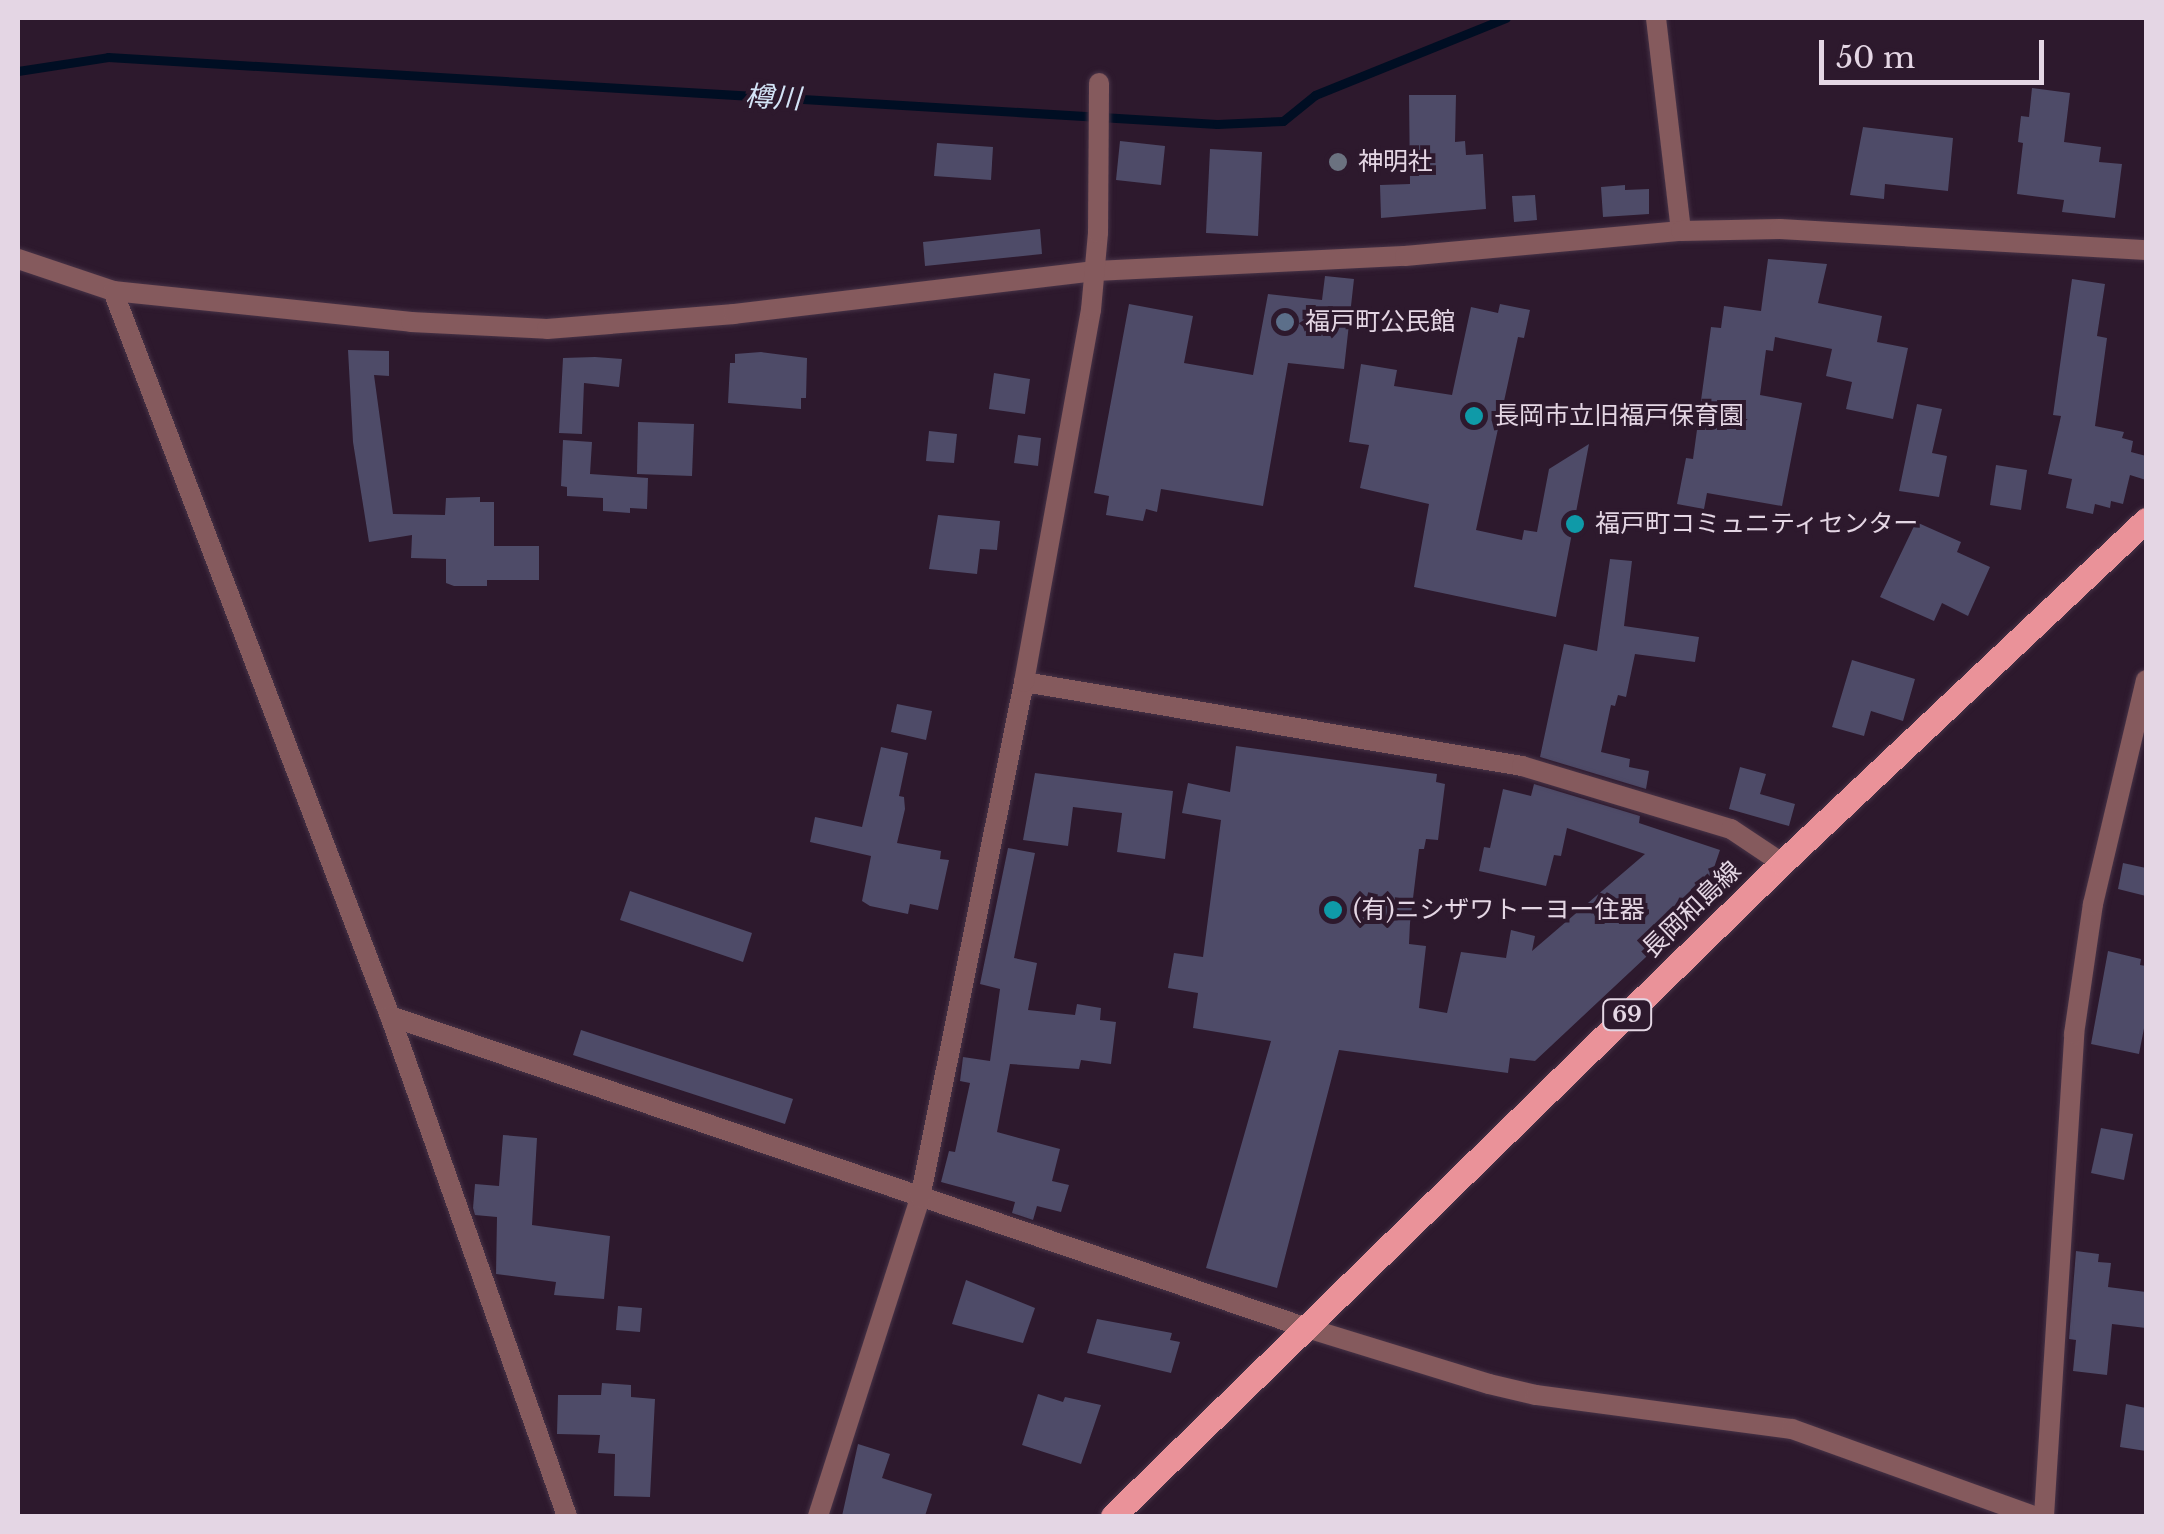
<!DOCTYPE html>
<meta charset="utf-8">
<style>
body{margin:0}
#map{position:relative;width:2164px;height:1534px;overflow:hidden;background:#2d192d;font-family:"Libre Baskerville","Noto Sans JP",serif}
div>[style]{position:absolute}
.stream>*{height:9px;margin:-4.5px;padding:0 4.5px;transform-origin:4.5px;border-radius:4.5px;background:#000e23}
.building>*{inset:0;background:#4e4b68}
.roads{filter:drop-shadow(0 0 2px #473347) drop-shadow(0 0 2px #473347)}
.street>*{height:20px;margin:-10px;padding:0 10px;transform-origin:10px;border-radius:10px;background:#855a5d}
.primary>*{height:25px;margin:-12.5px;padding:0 12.5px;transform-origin:12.5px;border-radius:12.5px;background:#ea9299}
.dots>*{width:28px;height:28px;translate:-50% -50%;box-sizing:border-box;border:5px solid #2d192d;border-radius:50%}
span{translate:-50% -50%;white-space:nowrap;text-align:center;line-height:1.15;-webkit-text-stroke:8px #2d192d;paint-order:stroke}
.shield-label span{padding:2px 8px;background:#2d192d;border:2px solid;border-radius:8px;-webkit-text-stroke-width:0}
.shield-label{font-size:22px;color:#e4d6e4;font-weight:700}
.poi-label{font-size:25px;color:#e4d6e4}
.left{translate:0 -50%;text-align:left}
.street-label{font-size:25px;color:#e4d6e4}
.water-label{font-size:28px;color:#d4e4f7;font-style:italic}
.frame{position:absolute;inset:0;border:20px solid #e4d6e4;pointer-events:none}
.scale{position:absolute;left:1819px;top:40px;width:225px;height:45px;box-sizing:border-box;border:5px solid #e4d6e4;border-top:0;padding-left:12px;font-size:30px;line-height:35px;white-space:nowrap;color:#e4d6e4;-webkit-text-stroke:8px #2d192d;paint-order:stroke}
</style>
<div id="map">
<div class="stream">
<div style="left:18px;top:71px;width:91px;rotate:-8.8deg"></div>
<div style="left:108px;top:57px;width:1111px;rotate:3.46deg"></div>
<div style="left:1217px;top:124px;width:66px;rotate:-2.6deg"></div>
<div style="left:1283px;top:121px;width:41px;rotate:-39.1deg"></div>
<div style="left:1315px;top:95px;width:206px;rotate:-22deg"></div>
</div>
<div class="building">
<div style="clip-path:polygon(2032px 88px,2070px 93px,2064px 142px,2101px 147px,2099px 162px,2122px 164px,2115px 218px,2062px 212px,2064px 200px,2017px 194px,2023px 143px,2018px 142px,2021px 116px,2029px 117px)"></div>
<div style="clip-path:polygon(1409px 95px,1456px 95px,1455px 142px,1465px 141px,1466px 155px,1483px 154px,1486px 209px,1381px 218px,1380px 185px,1410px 184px)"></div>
<div style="clip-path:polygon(1863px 127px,1953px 138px,1948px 191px,1885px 184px,1884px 199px,1850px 195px)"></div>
<div style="clip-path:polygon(1120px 141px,1165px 146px,1161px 185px,1116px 180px)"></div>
<div style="clip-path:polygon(937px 143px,993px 147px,991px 180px,934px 176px)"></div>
<div style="clip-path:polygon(1210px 149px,1262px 152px,1258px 236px,1206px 233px)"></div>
<div style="clip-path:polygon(1625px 185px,1625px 190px,1649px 189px,1649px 214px,1603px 217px,1601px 187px)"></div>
<div style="clip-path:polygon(1535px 195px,1537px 220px,1514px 222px,1512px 196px)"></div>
<div style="clip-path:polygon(1040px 229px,1042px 254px,925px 266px,923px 242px)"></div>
<div style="clip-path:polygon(1768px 259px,1827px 264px,1818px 303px,1882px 316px,1877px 342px,1908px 348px,1893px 419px,1846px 409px,1852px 382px,1826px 376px,1832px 349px,1775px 337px,1773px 351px,1766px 350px,1760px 395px,1802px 403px,1782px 506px,1707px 493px,1704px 509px,1677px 504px,1686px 458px,1693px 459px,1711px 327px,1721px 328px,1724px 306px,1761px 311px)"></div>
<div style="clip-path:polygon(1325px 276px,1354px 279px,1344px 369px,1288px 363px,1263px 506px,1161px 489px,1157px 512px,1146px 509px,1143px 521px,1106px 515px,1109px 496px,1094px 493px,1129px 304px,1193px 316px,1184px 363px,1253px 375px,1268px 294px,1322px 300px)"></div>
<div style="clip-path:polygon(2072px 279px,2105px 284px,2097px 336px,2107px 338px,2095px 426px,2124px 432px,2122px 438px,2133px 441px,2131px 452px,2146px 456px,2146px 480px,2130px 475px,2123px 504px,2111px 501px,2110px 508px,2095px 504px,2093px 514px,2066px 508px,2072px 479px,2048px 474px,2061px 416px,2053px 415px)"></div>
<div style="clip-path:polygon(1500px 304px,1530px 310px,1524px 338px,1518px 337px,1476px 530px,1522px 540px,1524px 530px,1537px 532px,1549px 469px,1589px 444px,1556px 617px,1414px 587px,1429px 504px,1360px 488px,1369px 445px,1349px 442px,1361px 364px,1397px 370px,1394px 386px,1452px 395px,1471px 307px,1498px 313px)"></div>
<div style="clip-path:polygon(348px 350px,389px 351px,389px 376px,374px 375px,393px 514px,445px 515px,446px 498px,480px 497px,480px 502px,494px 502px,494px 546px,539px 546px,539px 580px,487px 580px,487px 586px,454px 586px,446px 583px,446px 559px,411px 558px,412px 535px,369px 542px,353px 442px)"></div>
<div style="clip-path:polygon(761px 352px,807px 358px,806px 398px,801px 398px,801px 409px,728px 403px,730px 363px,735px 363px,735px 354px)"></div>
<div style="clip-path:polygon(595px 357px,622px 359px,619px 387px,584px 383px,582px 434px,559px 433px,563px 358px)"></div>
<div style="clip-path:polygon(994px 373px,1030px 379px,1025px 414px,989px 409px)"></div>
<div style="clip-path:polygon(1917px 404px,1942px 409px,1932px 453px,1947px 456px,1939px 497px,1899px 491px)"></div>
<div style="clip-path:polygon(638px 422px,694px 424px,692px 476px,637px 474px)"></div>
<div style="clip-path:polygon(929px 431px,957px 434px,954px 463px,926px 461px)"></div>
<div style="clip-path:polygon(1018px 435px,1041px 438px,1038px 466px,1014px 463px)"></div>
<div style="clip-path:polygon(563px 440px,592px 442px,590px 474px,648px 478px,647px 509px,630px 508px,630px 513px,603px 511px,603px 498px,567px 496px,567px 487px,561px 486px)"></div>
<div style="clip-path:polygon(1996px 465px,2027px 470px,2021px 510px,1990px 505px)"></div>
<div style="clip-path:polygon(938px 515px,1000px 521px,997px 550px,980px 549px,977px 574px,929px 569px)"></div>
<div style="clip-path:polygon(1916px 522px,1961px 542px,1957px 552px,1990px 567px,1968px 616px,1942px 603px,1934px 621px,1880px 597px)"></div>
<div style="clip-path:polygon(1610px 559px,1632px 561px,1624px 626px,1699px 637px,1695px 662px,1635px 654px,1626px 697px,1618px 695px,1615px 706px,1611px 705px,1601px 752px,1630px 759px,1629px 767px,1649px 771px,1646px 789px,1540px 757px,1564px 644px,1597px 651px)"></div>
<div style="clip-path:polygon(1852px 660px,1915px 679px,1903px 721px,1871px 711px,1864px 736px,1832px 727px)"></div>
<div style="clip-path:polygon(897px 704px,932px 711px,926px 740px,891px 732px)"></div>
<div style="clip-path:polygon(1236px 746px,1437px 774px,1436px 782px,1445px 784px,1438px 840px,1426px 839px,1424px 849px,1419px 849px,1410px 923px,1409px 944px,1426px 946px,1419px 1008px,1447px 1013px,1461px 952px,1506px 958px,1511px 930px,1535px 936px,1532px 951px,1645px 854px,1567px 828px,1561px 856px,1554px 855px,1546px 886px,1479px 871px,1484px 847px,1490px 848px,1503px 789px,1531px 796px,1534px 784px,1640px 816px,1639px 823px,1720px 850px,1705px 894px,1709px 898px,1535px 1061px,1510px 1058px,1508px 1073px,1339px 1050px,1277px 1288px,1206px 1268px,1271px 1041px,1193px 1028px,1198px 993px,1168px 988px,1174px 953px,1203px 957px,1221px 820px,1182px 813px,1188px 783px,1230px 792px)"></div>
<div style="clip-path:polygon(881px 747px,908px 753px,899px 796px,904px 797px,905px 809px,897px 843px,941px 851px,940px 859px,949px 860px,938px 910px,910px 904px,908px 914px,870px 906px,862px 901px,871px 856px,810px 842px,815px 817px,862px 827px)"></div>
<div style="clip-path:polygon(1740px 767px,1766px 774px,1760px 794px,1795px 804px,1789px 826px,1729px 809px)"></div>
<div style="clip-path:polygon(1035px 773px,1173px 791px,1165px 859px,1117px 852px,1122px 813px,1073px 807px,1068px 846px,1023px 840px)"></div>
<div style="clip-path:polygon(1008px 848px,1035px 853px,1014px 958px,1037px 963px,1028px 1010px,1075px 1015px,1077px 1004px,1101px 1008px,1100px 1020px,1116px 1022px,1111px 1064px,1081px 1060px,1079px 1069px,1010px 1064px,997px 1132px,1060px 1149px,1052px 1181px,1069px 1185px,1061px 1212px,1037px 1206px,1033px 1220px,1012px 1213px,1015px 1202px,941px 1182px,949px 1151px,955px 1152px,970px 1083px,960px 1081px,963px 1057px,990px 1061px,1000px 989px,980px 984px)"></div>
<div style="clip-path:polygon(2123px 863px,2146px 868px,2146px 896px,2118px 889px)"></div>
<div style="clip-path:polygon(630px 891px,752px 933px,743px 962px,620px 920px)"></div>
<div style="clip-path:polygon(2108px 951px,2141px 959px,2140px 965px,2146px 966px,2146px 1018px,2139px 1054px,2091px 1044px)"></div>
<div style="clip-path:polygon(581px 1030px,793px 1099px,785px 1124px,573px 1055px)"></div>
<div style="clip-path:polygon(2101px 1128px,2133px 1134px,2124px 1180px,2091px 1173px)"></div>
<div style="clip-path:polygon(503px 1135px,537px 1138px,532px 1225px,610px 1236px,604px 1299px,554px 1295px,556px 1282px,496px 1274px,497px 1217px,475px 1215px,473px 1208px,475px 1184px,499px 1186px)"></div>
<div style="clip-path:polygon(2076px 1251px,2099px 1254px,2098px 1262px,2111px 1263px,2108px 1287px,2146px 1292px,2146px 1328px,2112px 1324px,2107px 1375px,2073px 1371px,2076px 1340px,2069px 1339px)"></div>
<div style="clip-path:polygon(966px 1280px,1035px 1308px,1023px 1343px,952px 1324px)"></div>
<div style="clip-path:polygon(618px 1306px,642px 1308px,640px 1332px,616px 1330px)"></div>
<div style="clip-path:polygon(1097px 1319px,1172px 1333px,1170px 1340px,1180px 1342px,1171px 1373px,1087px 1353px)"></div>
<div style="clip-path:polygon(602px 1383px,631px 1385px,631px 1397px,655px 1399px,650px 1497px,614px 1496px,615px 1454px,598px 1453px,600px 1435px,557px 1434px,558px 1395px,601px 1395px)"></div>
<div style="clip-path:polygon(1038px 1394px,1063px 1402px,1065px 1397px,1101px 1405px,1081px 1464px,1022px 1445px)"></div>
<div style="clip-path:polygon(2126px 1404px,2146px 1408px,2146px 1451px,2120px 1447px)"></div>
<div style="clip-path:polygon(858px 1444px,890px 1454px,882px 1478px,932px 1494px,925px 1516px,842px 1516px)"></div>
</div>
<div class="roads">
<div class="street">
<div style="left:1656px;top:18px;width:214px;rotate:83.3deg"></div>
<div style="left:18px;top:259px;width:100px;rotate:18.6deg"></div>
<div style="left:113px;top:291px;width:300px;rotate:5.9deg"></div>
<div style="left:411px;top:322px;width:136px;rotate:2.9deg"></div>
<div style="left:547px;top:329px;width:188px;rotate:-4.6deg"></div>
<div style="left:734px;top:314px;width:364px;rotate:-6.8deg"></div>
<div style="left:1095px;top:271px;width:310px;rotate:-2.8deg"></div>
<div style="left:1405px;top:256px;width:277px;rotate:-5.2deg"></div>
<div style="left:1681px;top:231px;width:99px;rotate:-1.2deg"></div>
<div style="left:1780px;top:229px;width:367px;rotate:3.3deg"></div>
<div style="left:113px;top:291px;width:776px;rotate:69.09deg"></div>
<div style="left:390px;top:1016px;width:530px;rotate:70.51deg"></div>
<div style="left:1024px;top:682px;width:505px;rotate:9.57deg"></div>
<div style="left:1522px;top:766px;width:218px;rotate:16.8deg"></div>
<div style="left:1731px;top:829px;width:61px;rotate:33.7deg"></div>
<div style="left:390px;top:1016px;width:969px;rotate:18.79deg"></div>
<div style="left:1307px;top:1328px;width:190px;rotate:17.1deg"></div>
<div style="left:1489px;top:1384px;width:48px;rotate:13.2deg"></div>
<div style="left:1536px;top:1395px;width:258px;rotate:7.6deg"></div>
<div style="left:1792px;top:1429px;width:257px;rotate:19.8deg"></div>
<div style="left:818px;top:1516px;width:334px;rotate:-72.2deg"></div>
<div style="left:920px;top:1198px;width:526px;rotate:-78.6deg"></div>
<div style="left:1024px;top:682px;width:378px;rotate:-79.8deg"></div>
<div style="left:1091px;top:310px;width:77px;rotate:-84.8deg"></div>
<div style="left:1098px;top:233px;width:150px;rotate:-89.6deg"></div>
<div style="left:2044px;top:1516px;width:483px;rotate:-86.4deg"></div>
<div style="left:2074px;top:1034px;width:131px;rotate:-81.7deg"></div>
<div style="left:2093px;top:904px;width:230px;rotate:-76.7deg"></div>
</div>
<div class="primary">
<div style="left:1113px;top:1516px;width:935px;rotate:-44.31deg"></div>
<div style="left:1782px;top:863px;width:500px;rotate:-43.3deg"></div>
</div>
</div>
<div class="dots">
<div style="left:1338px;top:162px;background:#6b7280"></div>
<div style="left:1285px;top:322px;background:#5c6f8a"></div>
<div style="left:1474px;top:416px;background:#0f9aa8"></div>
<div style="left:1575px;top:524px;background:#0f9aa8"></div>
<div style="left:1333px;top:910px;background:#0f9aa8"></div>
</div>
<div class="shield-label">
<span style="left:1627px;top:1015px">69</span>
</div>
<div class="poi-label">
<span class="left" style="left:1358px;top:162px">神明社</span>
<span class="left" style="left:1305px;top:322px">福戸町公民館</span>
<span class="left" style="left:1494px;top:416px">長岡市立旧福戸保育園</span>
<span class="left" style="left:1595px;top:524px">福戸町コミュニティセンター</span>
<span class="left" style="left:1353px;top:910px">(有)ニシザワトーヨー住器</span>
</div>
<div class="street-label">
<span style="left:1692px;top:910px;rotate:-44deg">長岡和島線</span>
</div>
<div class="water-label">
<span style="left:773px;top:98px;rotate:3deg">樽川</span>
</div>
<div class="frame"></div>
<div class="scale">50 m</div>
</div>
